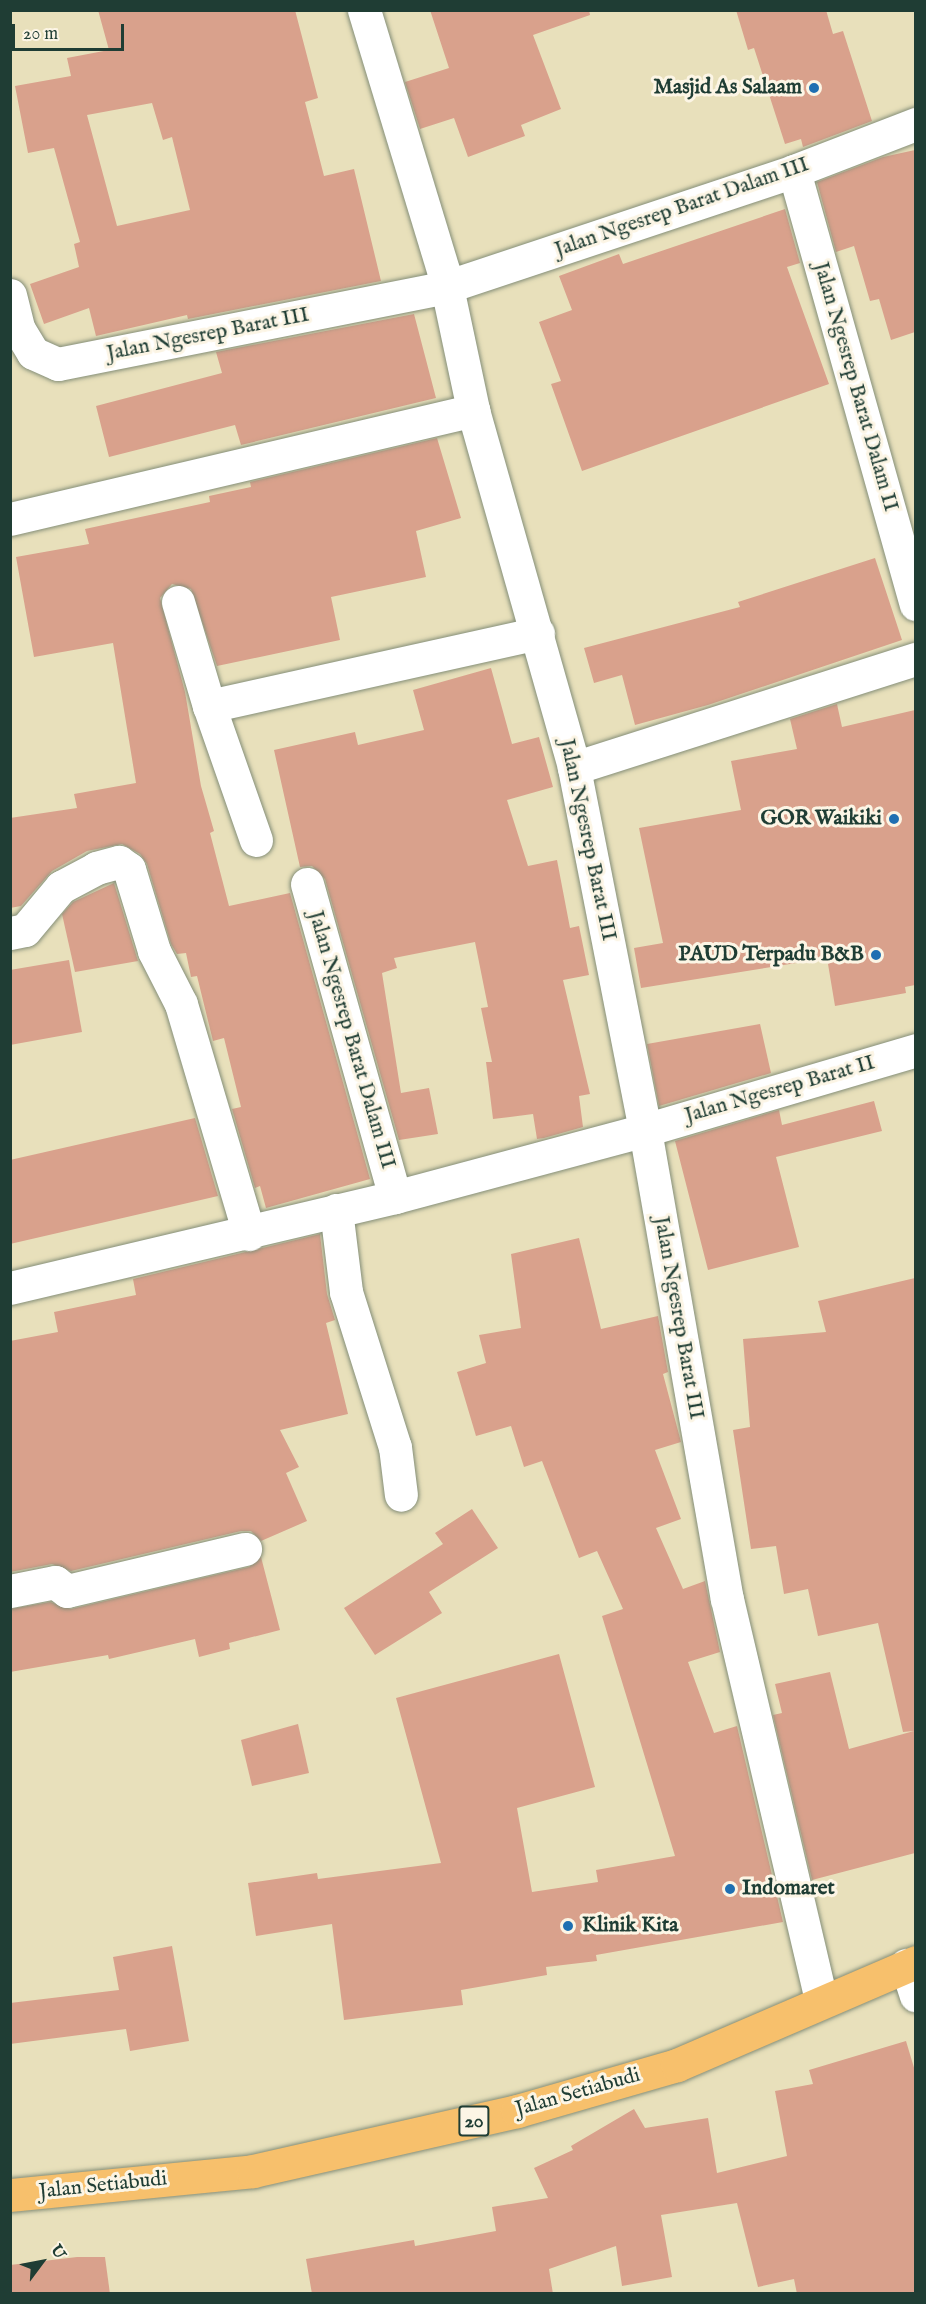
<!DOCTYPE html>
<style>
body{margin:0}
#map{position:relative;width:926px;height:2304px;overflow:hidden;background:#e8e0bb;font-family:"IM FELL English",serif}
div>[style]{position:absolute}
.building>*{inset:0;background:#d9a18c}
.roads{filter:drop-shadow(0 0 2px #848e78) drop-shadow(0 0 2px #848e78)}
.street>*{height:33px;margin:-16.5px;padding:0 16.5px;transform-origin:16.5px;border-radius:16.5px;background:#fff}
.highway>*{height:33px;margin:-16.5px;padding:0 16.5px;transform-origin:16.5px;border-radius:16.5px;background:#f7c06c}
.dots>*{width:16px;height:16px;translate:-50% -50%;box-sizing:border-box;border:3px solid #fcf5e5;border-radius:50%}
span{translate:-50% -50%;white-space:nowrap;text-align:center;line-height:1.15;-webkit-text-stroke:6px #fcf5e5;paint-order:stroke}
.shield-label span{padding:2px 4px;background:#fcf5e5;border:2px solid;border-radius:4px;-webkit-text-stroke-width:0}
.shield-label{font-size:20px;color:#1f3d34;font-weight:700}
.poi-label{font-size:21px;color:#1f3d34;font-weight:700}
.right{translate:-100% -50%;text-align:right}
.left{translate:0 -50%;text-align:left}
.street-label{font-size:21px;color:#1f3d34}
.frame{position:absolute;inset:0;border:12px solid #1f3d34;pointer-events:none}
.north{position:absolute;left:12px;top:2232px;width:60px;height:60px;-webkit-text-stroke:4px #fcf5e5;paint-order:stroke;rotate:58deg;font-size:16px;font-weight:700;line-height:24px;text-align:center;color:#1f3d34}
.north::after{content:'';display:block;margin:auto;width:21px;height:27px;background:#1f3d34;clip-path:polygon(50% 0,100% 100%,50% 72%,0 100%)}
.scale{position:absolute;left:12px;top:24px;width:112px;height:27px;box-sizing:border-box;border:3px solid #1f3d34;border-top:0;padding-left:8px;font-size:18px;line-height:21px;white-space:nowrap;color:#1f3d34;-webkit-text-stroke:4px #fcf5e5;paint-order:stroke}
</style>
<div id="map">
<div class="building">
<div style="clip-path:polygon(evenodd,98px 10px,295px 10px,318px 98px,305px 102px,324px 176px,354px 169px,381px 281px,188px 319px,187px 315px,96px 336px,89px 308px,44px 324px,30px 284px,79px 267px,74px 244px,80px 242px,54px 148px,28px 153px,15px 86px,71px 76px,67px 58px,109px 50px,98px 10px,152px 103px,163px 140px,172px 137px,190px 210px,117px 226px,87px 115px,152px 103px)"></div>
<div style="clip-path:polygon(430px 10px,589px 10px,590px 15px,533px 35px,561px 109px,521px 125px,525px 136px,468px 157px,454px 118px,420px 129px,405px 82px,449px 68px)"></div>
<div style="clip-path:polygon(736px 10px,826px 10px,833px 34px,843px 31px,872px 121px,803px 147px,801px 139px,785px 144px,754px 48px,748px 50px)"></div>
<div style="clip-path:polygon(915px 150px,915px 332px,891px 340px,879px 299px,870px 301px,854px 246px,836px 252px,817px 182px,883px 157px)"></div>
<div style="clip-path:polygon(785px 209px,800px 263px,787px 267px,829px 384px,582px 471px,551px 384px,561px 381px,539px 322px,572px 310px,559px 276px,619px 254px,623px 264px)"></div>
<div style="clip-path:polygon(414px 314px,436px 398px,241px 445px,235px 425px,109px 457px,96px 406px,222px 373px,216px 352px)"></div>
<div style="clip-path:polygon(437px 438px,461px 518px,416px 531px,426px 577px,331px 597px,340px 640px,217px 666px,191px 589px,172px 584px,160px 598px,185px 692px,201px 786px,214px 831px,210px 833px,229px 906px,290px 893px,370px 1179px,266px 1208px,260px 1186px,255px 1188px,232px 1109px,241px 1107px,224px 1038px,213px 1041px,197px 976px,191px 977px,186px 953px,177px 954px,171px 944px,147px 864px,140px 854px,122px 844px,87px 851px,52px 871px,21px 906px,10px 908px,10px 818px,77px 808px,74px 794px,136px 783px,113px 643px,34px 657px,16px 557px,89px 544px,85px 529px,210px 502px,209px 496px,251px 487px,250px 482px)"></div>
<div style="clip-path:polygon(875px 558px,902px 640px,708px 705px,635px 725px,622px 675px,594px 683px,584px 648px,740px 607px,738px 602px)"></div>
<div style="clip-path:polygon(491px 668px,512px 744px,539px 737px,553px 787px,507px 800px,528px 866px,557px 860px,570px 928px,579px 926px,589px 975px,563px 980px,590px 1094px,579px 1096px,583px 1127px,544px 1138px,537px 1139px,533px 1114px,493px 1119px,486px 1062px,492px 1062px,481px 1008px,488px 1007px,475px 942px,394px 958px,397px 968px,382px 973px,401px 1093px,429px 1088px,438px 1134px,399px 1140px,325px 879px,312px 866px,300px 867px,274px 750px,355px 732px,358px 745px,424px 730px,413px 690px)"></div>
<div style="clip-path:polygon(837px 704px,842px 727px,915px 710px,915px 985px,905px 987px,906px 993px,835px 1006px,827px 958px,641px 988px,634px 948px,663px 943px,639px 828px,741px 810px,731px 761px,797px 749px,790px 719px)"></div>
<div style="clip-path:polygon(114px 883px,138px 961px,75px 972px,62px 914px,73px 902px)"></div>
<div style="clip-path:polygon(69px 960px,82px 1032px,10px 1045px,10px 970px)"></div>
<div style="clip-path:polygon(760px 1024px,771px 1073px,659px 1106px,647px 1044px)"></div>
<div style="clip-path:polygon(874px 1101px,882px 1131px,776px 1157px,799px 1247px,708px 1270px,675px 1141px,779px 1110px,782px 1125px)"></div>
<div style="clip-path:polygon(195px 1118px,218px 1196px,10px 1244px,10px 1160px)"></div>
<div style="clip-path:polygon(320px 1234px,327px 1294px,335px 1320px,326px 1323px,348px 1414px,280px 1430px,299px 1467px,286px 1473px,307px 1521px,261px 1541px,251px 1531px,241px 1531px,71px 1571px,52px 1564px,10px 1572px,10px 1341px,58px 1332px,54px 1312px,136px 1295px,133px 1279px)"></div>
<div style="clip-path:polygon(579px 1238px,601px 1329px,658px 1316px,668px 1372px,663px 1374px,681px 1442px,655px 1450px,681px 1519px,656px 1528px,683px 1589px,705px 1581px,720px 1652px,688px 1662px,714px 1733px,737px 1726px,783px 1922px,596px 1955px,597px 1961px,546px 1967px,547px 1975px,461px 1990px,463px 2005px,344px 2020px,332px 1924px,256px 1936px,248px 1883px,317px 1873px,318px 1879px,441px 1863px,396px 1698px,559px 1654px,595px 1787px,517px 1808px,532px 1892px,598px 1882px,596px 1870px,675px 1856px,602px 1616px,623px 1609px,597px 1551px,579px 1558px,542px 1461px,524px 1467px,511px 1426px,476px 1436px,457px 1372px,486px 1363px,479px 1335px,521px 1328px,511px 1254px)"></div>
<div style="clip-path:polygon(915px 1278px,915px 1853px,812px 1880px,773px 1715px,782px 1713px,775px 1684px,830px 1672px,849px 1749px,914px 1731px,903px 1732px,878px 1623px,818px 1636px,808px 1589px,784px 1594px,776px 1546px,751px 1549px,733px 1430px,750px 1427px,743px 1339px,826px 1332px,818px 1301px)"></div>
<div style="clip-path:polygon(472px 1509px,498px 1548px,429px 1592px,442px 1613px,375px 1655px,344px 1608px,443px 1544px,435px 1533px)"></div>
<div style="clip-path:polygon(261px 1557px,280px 1630px,229px 1643px,230px 1649px,199px 1657px,195px 1639px,109px 1659px,108px 1655px,10px 1672px,10px 1609px,50px 1602px,71px 1609px,249px 1567px)"></div>
<div style="clip-path:polygon(298px 1724px,309px 1773px,252px 1786px,241px 1740px)"></div>
<div style="clip-path:polygon(172px 1946px,189px 2041px,130px 2051px,126px 2029px,10px 2044px,10px 2003px,119px 1990px,113px 1957px)"></div>
<div style="clip-path:polygon(906px 2041px,915px 2071px,915px 2294px,797px 2294px,794px 2279px,758px 2287px,737px 2203px,661px 2215px,672px 2277px,622px 2286px,616px 2246px,549px 2269px,553px 2294px,312px 2294px,306px 2259px,414px 2240px,415px 2246px,496px 2231px,492px 2207px,548px 2198px,534px 2168px,573px 2150px,571px 2146px,634px 2109px,645px 2128px,708px 2118px,717px 2173px,787px 2156px,775px 2091px,813px 2084px,809px 2070px)"></div>
<div style="clip-path:polygon(77px 2257px,105px 2257px,110px 2294px,10px 2294px,10px 2265px)"></div>
</div>
<div class="roads">
<div class="street">
<div style="left:364px;top:10px;width:275px;rotate:73.1deg"></div>
<div style="left:444px;top:273px;width:140px;rotate:78deg"></div>
<div style="left:473px;top:410px;width:372px;rotate:74.2deg"></div>
<div style="left:574px;top:768px;width:369px;rotate:78.9deg"></div>
<div style="left:645px;top:1130px;width:476px;rotate:80.1deg"></div>
<div style="left:727px;top:1599px;width:413px;rotate:76.8deg"></div>
<div style="left:794px;top:171px;width:450px;rotate:74.3deg"></div>
<div style="left:10px;top:295px;width:34px;rotate:76deg"></div>
<div style="left:18px;top:328px;width:29px;rotate:59deg"></div>
<div style="left:33px;top:353px;width:27px;rotate:24deg"></div>
<div style="left:58px;top:364px;width:396px;rotate:-11.2deg"></div>
<div style="left:446px;top:287px;width:367px;rotate:-18.4deg"></div>
<div style="left:794px;top:171px;width:131px;rotate:-21.1deg"></div>
<div style="left:10px;top:519px;width:476px;rotate:-13.2deg"></div>
<div style="left:178px;top:602px;width:109px;rotate:73.4deg"></div>
<div style="left:574px;top:768px;width:359px;rotate:-17.7deg"></div>
<div style="left:256px;top:840px;width:142px;rotate:-109.3deg"></div>
<div style="left:209px;top:706px;width:337px;rotate:-12.5deg"></div>
<div style="left:307px;top:884px;width:325px;rotate:74.3deg"></div>
<div style="left:10px;top:933px;width:15px;rotate:-11deg"></div>
<div style="left:25px;top:930px;width:56px;rotate:-50.1deg"></div>
<div style="left:61px;top:887px;width:40px;rotate:-28deg"></div>
<div style="left:96px;top:868px;width:24px;rotate:-15deg"></div>
<div style="left:119px;top:862px;width:12px;rotate:35deg"></div>
<div style="left:129px;top:869px;width:86px;rotate:73deg"></div>
<div style="left:154px;top:951px;width:59px;rotate:63deg"></div>
<div style="left:181px;top:1004px;width:240px;rotate:73.5deg"></div>
<div style="left:336px;top:1210px;width:83px;rotate:83deg"></div>
<div style="left:346px;top:1292px;width:163px;rotate:72.5deg"></div>
<div style="left:395px;top:1447px;width:48px;rotate:82.9deg"></div>
<div style="left:10px;top:1288px;width:396px;rotate:-13.3deg"></div>
<div style="left:395px;top:1197px;width:259px;rotate:-15deg"></div>
<div style="left:645px;top:1130px;width:283px;rotate:-16.4deg"></div>
<div style="left:10px;top:1591px;width:46px;rotate:-11.3deg"></div>
<div style="left:55px;top:1582px;width:15px;rotate:37deg"></div>
<div style="left:67px;top:1591px;width:183px;rotate:-13.3deg"></div>
<div style="left:906px;top:1965px;width:32px;rotate:72deg"></div>
</div>
<div class="highway">
<div style="left:10px;top:2195px;width:244px;rotate:-5.6deg"></div>
<div style="left:253px;top:2171px;width:271px;rotate:-12.8deg"></div>
<div style="left:517px;top:2111px;width:166px;rotate:-16deg"></div>
<div style="left:677px;top:2065px;width:260px;rotate:-23.3deg"></div>
</div>
</div>
<div class="dots">
<div style="left:814px;top:88px;background:#1f6fb2"></div>
<div style="left:894px;top:819px;background:#1f6fb2"></div>
<div style="left:876px;top:955px;background:#1f6fb2"></div>
<div style="left:730px;top:1889px;background:#1f6fb2"></div>
<div style="left:568px;top:1926px;background:#1f6fb2"></div>
</div>
<div class="shield-label">
<span style="left:474px;top:2121px">20</span>
</div>
<div class="poi-label">
<span class="right" style="left:802px;top:88px">Masjid As Salaam</span>
<span class="right" style="left:882px;top:819px">GOR Waikiki</span>
<span class="right" style="left:864px;top:955px">PAUD Terpadu B&amp;B</span>
<span class="left" style="left:742px;top:1889px">Indomaret</span>
<span class="left" style="left:582px;top:1926px">Klinik Kita</span>
</div>
<div class="street-label">
<span style="left:682px;top:208px;rotate:-19deg">Jalan Ngesrep Barat Dalam III</span>
<span style="left:208px;top:335px;rotate:-11deg">Jalan Ngesrep Barat III</span>
<span style="left:855px;top:387px;rotate:74deg">Jalan Ngesrep Barat Dalam II</span>
<span style="left:587px;top:840px;rotate:78deg">Jalan Ngesrep Barat III</span>
<span style="left:351px;top:1040px;rotate:74deg">Jalan Ngesrep Barat Dalam III</span>
<span style="left:780px;top:1090px;rotate:-16deg">Jalan Ngesrep Barat II</span>
<span style="left:678px;top:1318px;rotate:80deg">Jalan Ngesrep Barat III</span>
<span style="left:578px;top:2093px;rotate:-16deg">Jalan Setiabudi</span>
<span style="left:103px;top:2186px;rotate:-6deg">Jalan Setiabudi</span>
</div>
<div class="frame"></div>
<div class="north">U</div>
<div class="scale">20 m</div>
</div>
